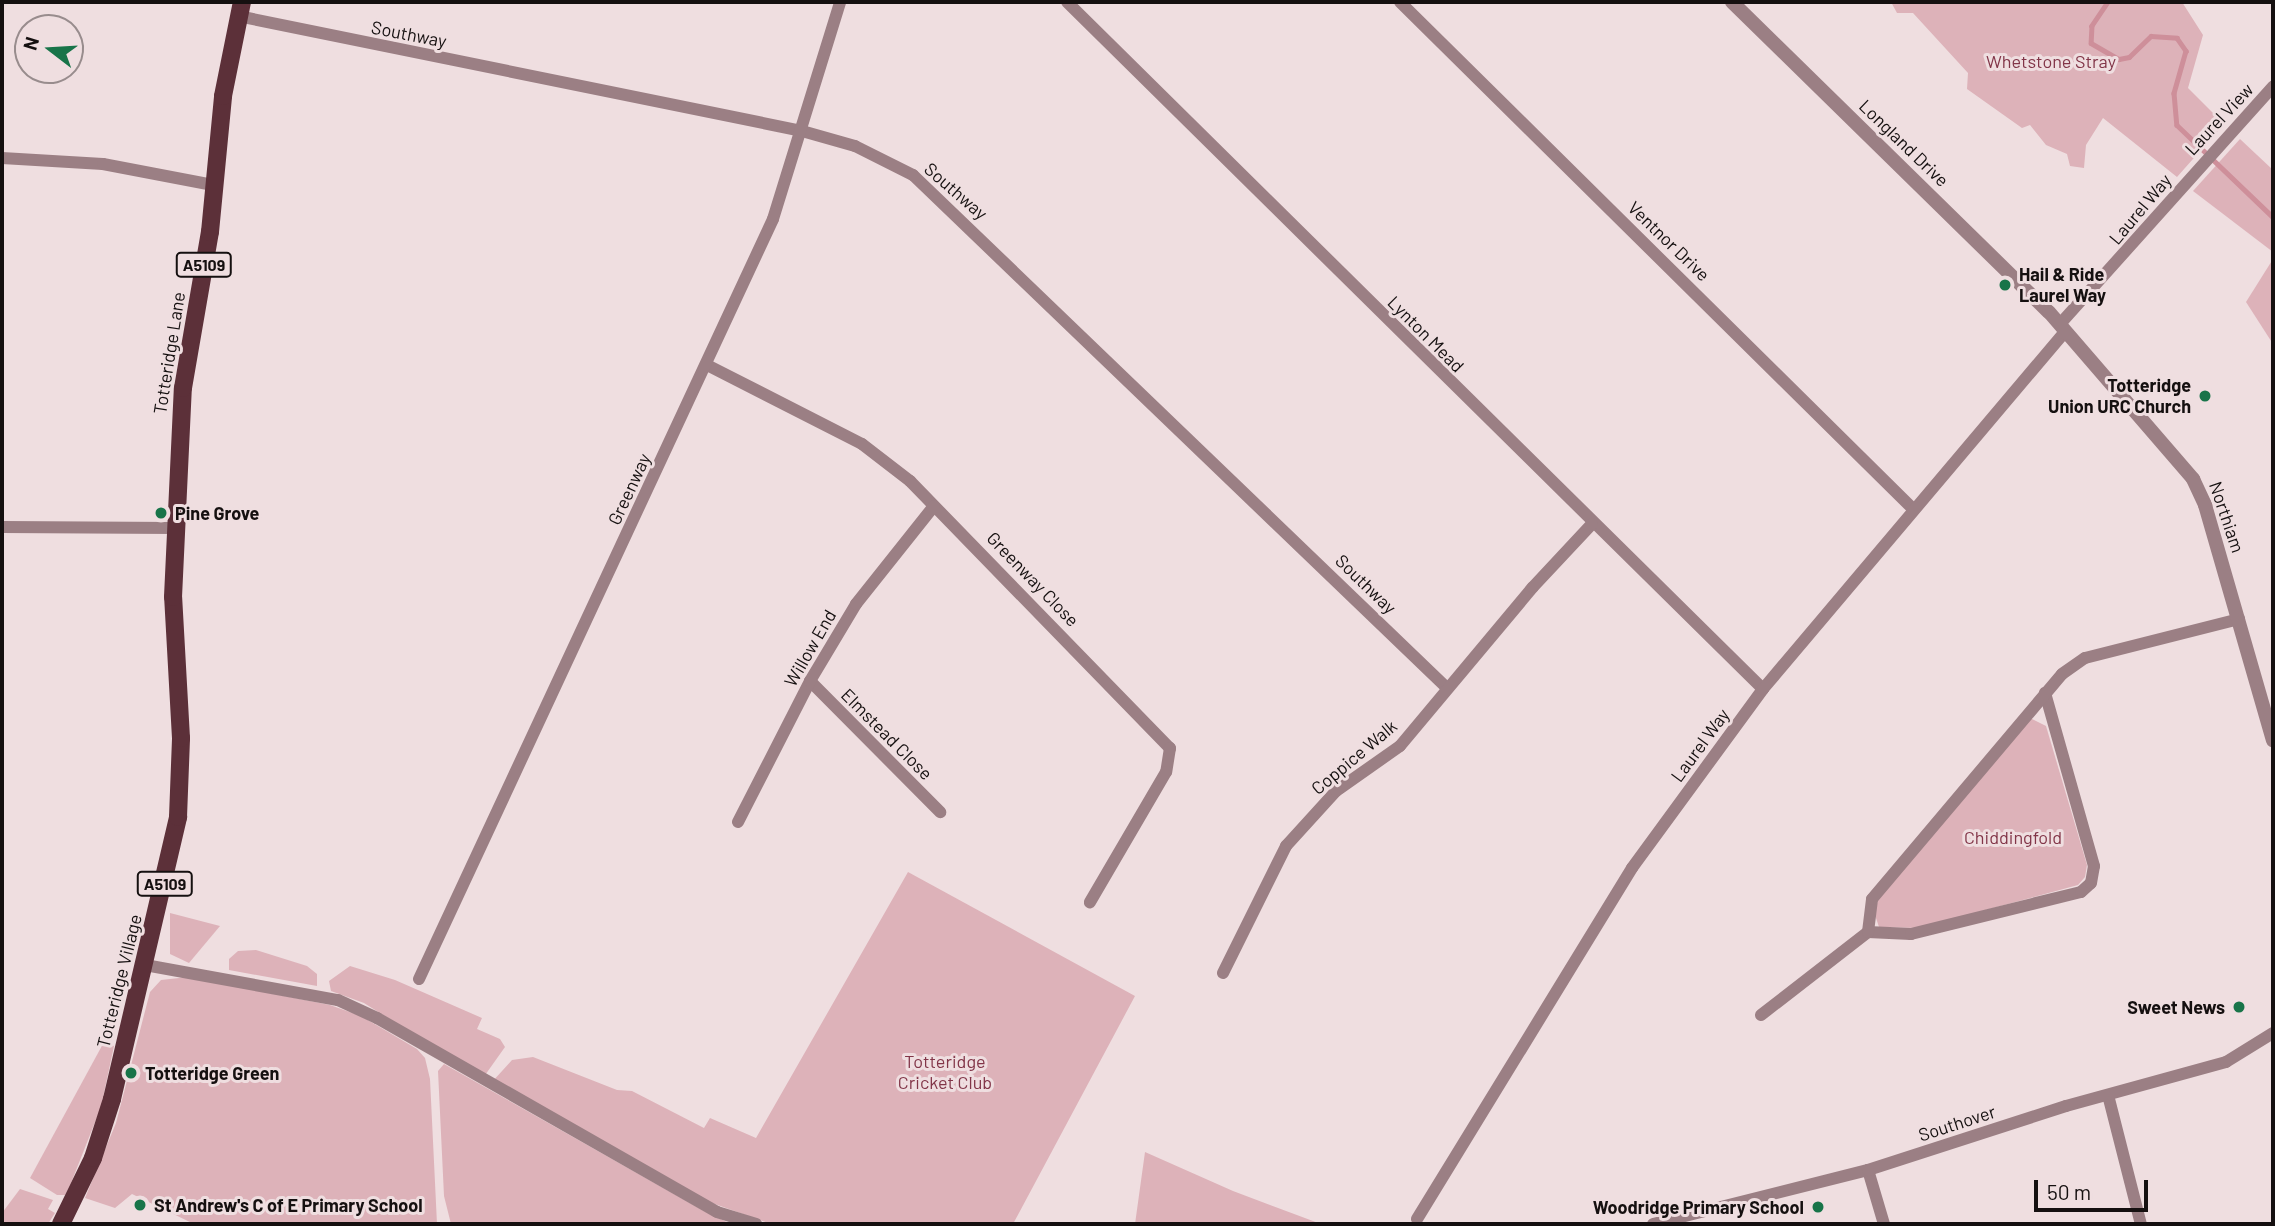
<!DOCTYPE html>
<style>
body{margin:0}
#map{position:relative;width:2275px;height:1226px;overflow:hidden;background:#efdee0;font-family:Barlow,sans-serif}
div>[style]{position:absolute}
.green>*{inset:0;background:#ddb2b9}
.stream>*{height:4.5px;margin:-2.25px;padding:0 2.25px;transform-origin:2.25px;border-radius:2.25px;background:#ce8f9a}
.minor>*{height:12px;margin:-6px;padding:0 6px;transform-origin:6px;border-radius:6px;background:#9b7f84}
.tertiary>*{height:14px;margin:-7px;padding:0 7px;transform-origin:7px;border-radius:7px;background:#9b7f84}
.primary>*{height:18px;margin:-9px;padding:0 9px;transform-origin:9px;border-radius:9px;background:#5c3039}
.dots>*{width:19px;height:19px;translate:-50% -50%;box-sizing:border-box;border:4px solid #efdee0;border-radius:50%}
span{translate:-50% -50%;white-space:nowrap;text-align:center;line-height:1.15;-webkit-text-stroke:6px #efdee0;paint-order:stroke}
.shield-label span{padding:2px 5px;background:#efdee0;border:2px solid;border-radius:5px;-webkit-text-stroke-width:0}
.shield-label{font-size:16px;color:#151010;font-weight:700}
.street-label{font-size:18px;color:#151010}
.park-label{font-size:18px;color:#823548}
.poi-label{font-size:18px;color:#151010;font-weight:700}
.left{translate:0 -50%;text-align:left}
.right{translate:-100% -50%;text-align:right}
.frame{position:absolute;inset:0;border:4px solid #151010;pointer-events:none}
.north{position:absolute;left:14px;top:14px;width:70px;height:70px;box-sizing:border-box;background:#efdee0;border:2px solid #988c8d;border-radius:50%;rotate:287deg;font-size:19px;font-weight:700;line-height:28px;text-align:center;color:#151010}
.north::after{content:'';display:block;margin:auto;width:24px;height:32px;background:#187449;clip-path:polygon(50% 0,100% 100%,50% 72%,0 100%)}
.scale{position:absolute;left:2034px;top:1180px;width:114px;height:32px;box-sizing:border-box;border:4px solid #151010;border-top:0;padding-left:9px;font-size:21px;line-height:24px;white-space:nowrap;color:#151010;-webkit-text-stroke:5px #efdee0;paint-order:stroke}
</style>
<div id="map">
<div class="green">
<div style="clip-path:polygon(1891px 2px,2182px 2px,2203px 35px,2188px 88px,2224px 124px,2177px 177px,2103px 118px,2086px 145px,2084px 168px,2070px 166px,2067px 154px,2046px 145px,2030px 125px,2022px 128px,1967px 89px,1968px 73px,1913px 13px,1897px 13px)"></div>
<div style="clip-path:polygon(2240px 139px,2273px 170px,2273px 252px,2193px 191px)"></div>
<div style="clip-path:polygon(2273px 259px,2273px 344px,2246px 302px)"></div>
<div style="clip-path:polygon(2030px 718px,2046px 726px,2087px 865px,2085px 877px,2078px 885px,1919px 928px,1879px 927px,1874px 912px,1879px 897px)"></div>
<div style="clip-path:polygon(908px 872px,1135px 996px,1013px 1224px,771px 1224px,712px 1203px,492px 1082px,512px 1060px,533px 1057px,617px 1090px,632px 1091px,704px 1128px,710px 1118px,756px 1138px)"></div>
<div style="clip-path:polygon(170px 913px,220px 926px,189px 963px,170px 954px)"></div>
<div style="clip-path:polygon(256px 950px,307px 966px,317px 974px,317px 986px,229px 970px,229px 959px,238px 951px)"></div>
<div style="clip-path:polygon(350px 966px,395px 980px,482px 1018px,477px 1029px,500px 1039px,505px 1047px,483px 1078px,364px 1003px,331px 991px,329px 981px)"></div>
<div style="clip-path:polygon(188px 977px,330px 1005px,361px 1016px,417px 1049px,425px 1058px,430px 1079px,437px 1224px,194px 1224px,132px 1194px,115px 1208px,85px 1198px,116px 1123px,150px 992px,161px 980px)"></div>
<div style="clip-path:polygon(104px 1042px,114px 1046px,101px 1107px,71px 1183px,65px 1195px,57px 1195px,30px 1178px)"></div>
<div style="clip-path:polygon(444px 1064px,704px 1211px,731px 1224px,451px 1224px,444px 1196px,438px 1071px)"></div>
<div style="clip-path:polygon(1145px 1152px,1233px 1191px,1321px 1224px,1135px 1224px)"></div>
<div style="clip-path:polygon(20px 1189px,53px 1200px,48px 1209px,55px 1213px,48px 1224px,2px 1224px,2px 1213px)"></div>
</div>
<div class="stream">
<div style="left:2108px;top:2px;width:29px;rotate:124deg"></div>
<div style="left:2092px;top:26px;width:17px;rotate:93deg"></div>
<div style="left:2091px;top:43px;width:32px;rotate:30deg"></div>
<div style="left:2119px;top:59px;width:10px;rotate:-11deg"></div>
<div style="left:2129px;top:57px;width:30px;rotate:-44deg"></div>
<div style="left:2151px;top:36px;width:26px;rotate:4deg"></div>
<div style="left:2177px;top:38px;width:16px;rotate:55deg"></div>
<div style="left:2186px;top:51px;width:44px;rotate:105.9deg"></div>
<div style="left:2174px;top:93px;width:32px;rotate:85deg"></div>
<div style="left:2177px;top:125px;width:133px;rotate:43.8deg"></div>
</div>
<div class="minor">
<div style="left:1067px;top:2px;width:978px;rotate:44.63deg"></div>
<div style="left:1400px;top:2px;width:720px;rotate:44.66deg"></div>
<div style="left:238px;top:16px;width:576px;rotate:11.52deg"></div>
<div style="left:802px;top:131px;width:55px;rotate:15.8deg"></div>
<div style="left:855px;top:146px;width:65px;rotate:26.6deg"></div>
<div style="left:913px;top:175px;width:739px;rotate:43.85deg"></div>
<div style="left:2px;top:158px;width:101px;rotate:3.4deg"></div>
<div style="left:103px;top:164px;width:112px;rotate:10.8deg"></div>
<div style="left:2060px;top:324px;width:319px;rotate:-48.1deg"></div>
<div style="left:707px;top:365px;width:174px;rotate:27deg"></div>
<div style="left:862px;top:444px;width:61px;rotate:37.6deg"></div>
<div style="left:910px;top:481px;width:373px;rotate:45.8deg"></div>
<div style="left:1170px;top:748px;width:24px;rotate:99deg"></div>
<div style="left:1166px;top:772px;width:151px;rotate:120.3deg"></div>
<div style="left:2px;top:527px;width:173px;rotate:0.3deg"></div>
<div style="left:810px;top:681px;width:185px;rotate:45.2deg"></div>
<div style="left:738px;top:822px;width:158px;rotate:-62.9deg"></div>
<div style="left:810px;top:681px;width:90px;rotate:-59.1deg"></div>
<div style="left:856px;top:604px;width:125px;rotate:-51.5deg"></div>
<div style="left:1868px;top:932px;width:43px;rotate:2.7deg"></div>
<div style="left:1911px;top:934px;width:175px;rotate:-13.9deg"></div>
<div style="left:2081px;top:892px;width:13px;rotate:-42deg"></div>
<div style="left:2091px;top:883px;width:17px;rotate:-80deg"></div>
<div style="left:2094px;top:866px;width:180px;rotate:-105.8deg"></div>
<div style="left:145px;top:965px;width:196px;rotate:10.3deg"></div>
<div style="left:338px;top:1000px;width:43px;rotate:24.8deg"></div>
<div style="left:377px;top:1018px;width:391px;rotate:29.7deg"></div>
<div style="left:717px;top:1212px;width:41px;rotate:17.1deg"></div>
<div style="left:1223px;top:973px;width:142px;rotate:-63.6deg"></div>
<div style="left:1286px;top:846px;width:74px;rotate:-47.7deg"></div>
<div style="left:1336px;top:791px;width:78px;rotate:-35.1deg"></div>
<div style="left:1400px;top:746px;width:207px;rotate:-50.1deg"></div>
<div style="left:1533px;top:587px;width:86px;rotate:-46.9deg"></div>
<div style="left:419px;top:979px;width:838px;rotate:-65.02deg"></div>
<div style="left:773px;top:219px;width:227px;rotate:-72.8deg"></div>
<div style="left:1761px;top:1015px;width:135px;rotate:-37.8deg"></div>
<div style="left:1868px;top:932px;width:33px;rotate:-83deg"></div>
<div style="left:1872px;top:899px;width:294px;rotate:-49.8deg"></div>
<div style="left:2062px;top:674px;width:28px;rotate:-35deg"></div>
<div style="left:2085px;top:658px;width:159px;rotate:-14.2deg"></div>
<div style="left:2108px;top:1095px;width:133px;rotate:75.7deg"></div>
<div style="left:1868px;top:1170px;width:56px;rotate:73.5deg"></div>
<div style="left:1417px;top:1219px;width:412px;rotate:-58.5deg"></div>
<div style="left:1632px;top:868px;width:222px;rotate:-53.8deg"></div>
<div style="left:1763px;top:689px;width:469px;rotate:-49.8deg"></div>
<div style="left:1653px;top:1224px;width:222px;rotate:-14.1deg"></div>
<div style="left:1868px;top:1170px;width:208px;rotate:-17.9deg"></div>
<div style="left:2066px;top:1106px;width:166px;rotate:-15.4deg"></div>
<div style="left:2226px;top:1062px;width:55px;rotate:-31.7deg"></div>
</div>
<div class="tertiary">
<div style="left:1732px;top:2px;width:443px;rotate:44.4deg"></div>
<div style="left:2049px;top:312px;width:221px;rotate:49.2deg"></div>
<div style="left:2193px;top:479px;width:29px;rotate:65deg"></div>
<div style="left:2205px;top:505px;width:245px;rotate:73.9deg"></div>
</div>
<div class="primary">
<div style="left:61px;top:1224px;width:73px;rotate:-64.1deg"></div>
<div style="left:93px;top:1158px;width:62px;rotate:-72.1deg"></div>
<div style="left:112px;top:1099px;width:290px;rotate:-76.8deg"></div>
<div style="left:178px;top:817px;width:79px;rotate:-87.8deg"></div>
<div style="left:181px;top:738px;width:141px;rotate:-93.2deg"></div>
<div style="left:173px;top:597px;width:209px;rotate:-87.3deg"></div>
<div style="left:183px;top:388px;width:158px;rotate:-80.2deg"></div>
<div style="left:210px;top:232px;width:137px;rotate:-84.5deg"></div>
<div style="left:223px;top:96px;width:96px;rotate:-78.6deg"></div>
</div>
<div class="dots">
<div style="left:2005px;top:285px;background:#187449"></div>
<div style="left:2205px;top:396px;background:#187449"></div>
<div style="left:161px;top:513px;background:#187449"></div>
<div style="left:2239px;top:1007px;background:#187449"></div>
<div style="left:131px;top:1073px;background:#187449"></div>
<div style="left:140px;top:1205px;background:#187449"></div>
<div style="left:1818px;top:1207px;background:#187449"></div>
</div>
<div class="shield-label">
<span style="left:204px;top:265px">A5109</span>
<span style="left:165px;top:884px">A5109</span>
</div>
<div class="street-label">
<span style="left:409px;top:34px;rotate:11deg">Southway</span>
<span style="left:2219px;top:119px;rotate:-47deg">Laurel View</span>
<span style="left:1904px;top:143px;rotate:44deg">Longland Drive</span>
<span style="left:956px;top:191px;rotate:41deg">Southway</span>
<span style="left:2140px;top:209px;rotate:-50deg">Laurel Way</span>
<span style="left:1669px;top:241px;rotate:44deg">Ventnor Drive</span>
<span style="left:1426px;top:334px;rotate:45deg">Lynton Mead</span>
<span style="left:169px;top:353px;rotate:-81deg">Totteridge Lane</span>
<span style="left:629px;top:489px;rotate:-65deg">Greenway</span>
<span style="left:2227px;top:517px;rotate:71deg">Northiam</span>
<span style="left:1033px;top:579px;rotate:46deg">Greenway Close</span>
<span style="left:1366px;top:584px;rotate:44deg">Southway</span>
<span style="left:810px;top:648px;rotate:-60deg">Willow End</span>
<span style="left:887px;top:734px;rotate:45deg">Elmstead Close</span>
<span style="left:1700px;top:745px;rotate:-54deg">Laurel Way</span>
<span style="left:1354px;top:757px;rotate:-40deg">Coppice Walk</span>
<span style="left:119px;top:981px;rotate:-76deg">Totteridge Village</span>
<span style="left:1957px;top:1123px;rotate:-18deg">Southover</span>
</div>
<div class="park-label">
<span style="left:2051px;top:61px">Whetstone Stray</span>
<span style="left:2013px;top:837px">Chiddingfold</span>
<span style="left:945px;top:1072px">Totteridge<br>Cricket Club</span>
</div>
<div class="poi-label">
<span class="left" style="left:2019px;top:285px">Hail &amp; Ride<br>Laurel Way</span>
<span class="right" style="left:2191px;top:396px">Totteridge<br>Union URC Church</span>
<span class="left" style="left:175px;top:513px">Pine Grove</span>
<span class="right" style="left:2225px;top:1007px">Sweet News</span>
<span class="left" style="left:145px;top:1073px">Totteridge Green</span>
<span class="left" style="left:154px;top:1205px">St Andrew's C of E Primary School</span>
<span class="right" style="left:1804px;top:1207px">Woodridge Primary School</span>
</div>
<div class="frame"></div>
<div class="north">N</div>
<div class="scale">50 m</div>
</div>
